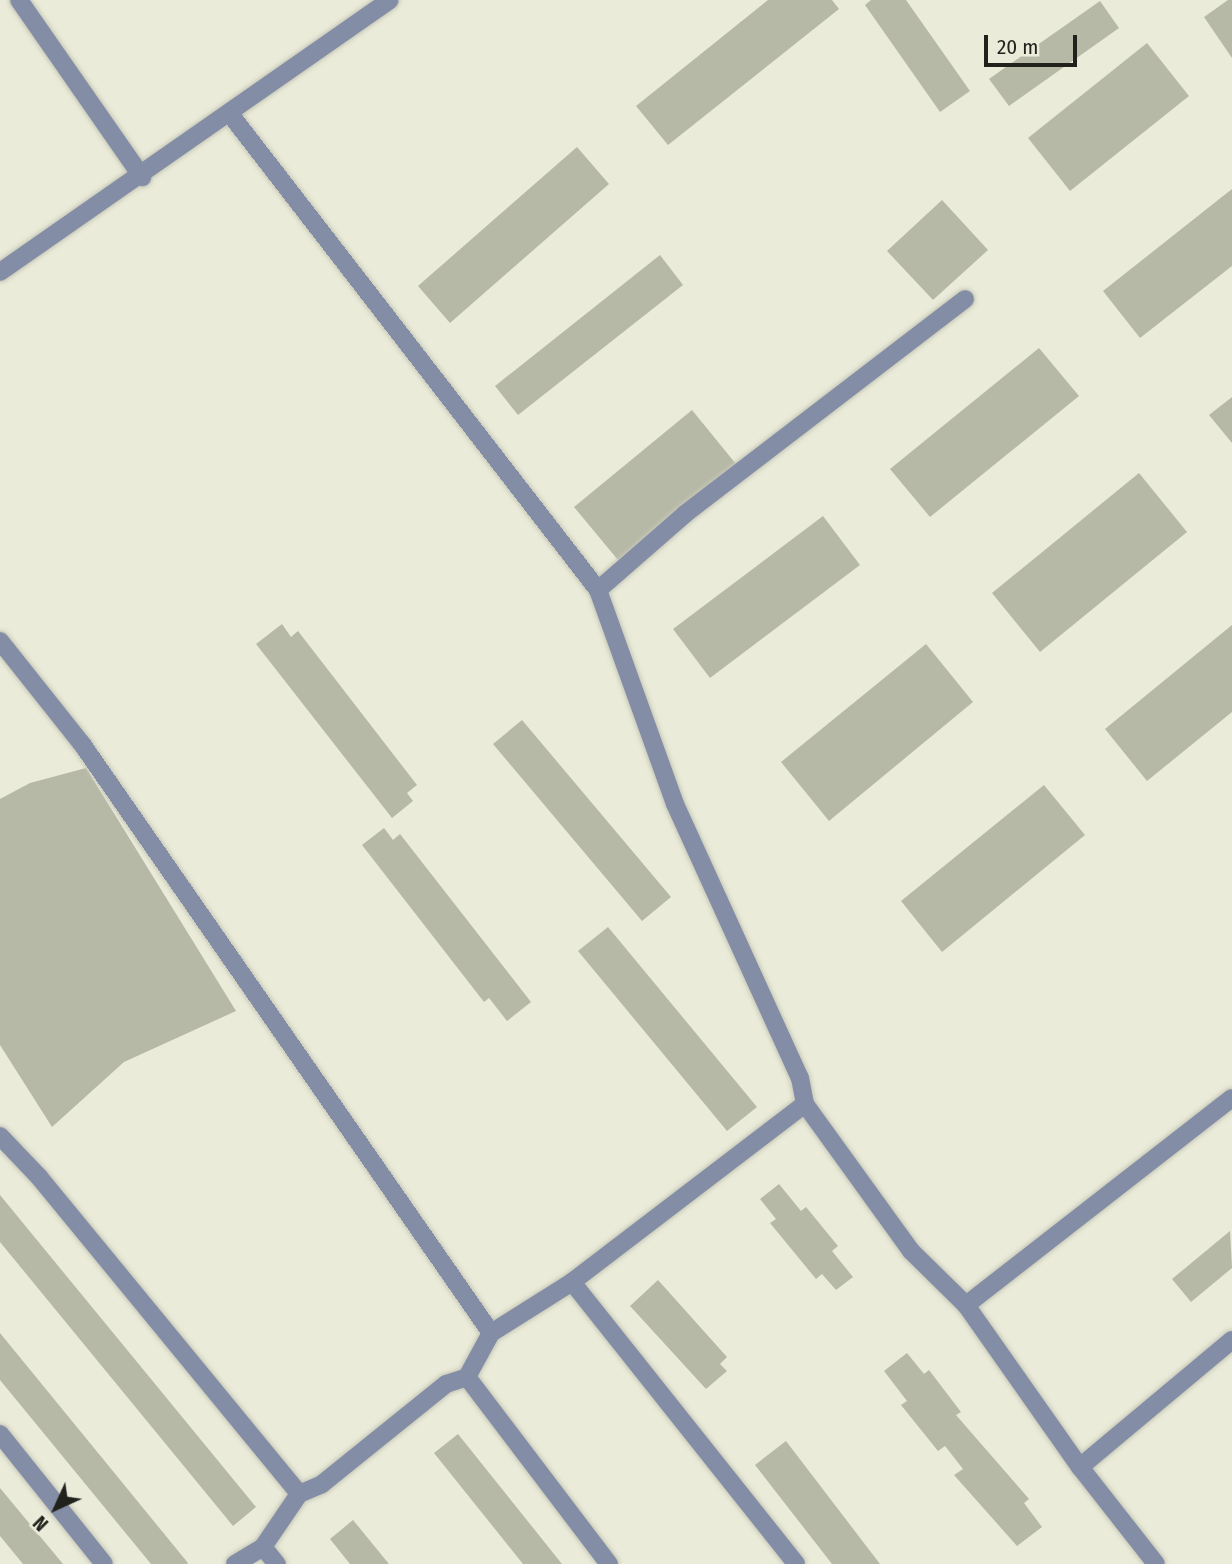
<!DOCTYPE html>
<style>
body{margin:0}
#map{position:relative;width:1232px;height:1564px;overflow:hidden;background:#eaebd9;font-family:"Fira Sans Condensed",sans-serif}
div>[style]{position:absolute}
.building>*{inset:0;background:#b7b9a7}
.roads{filter:drop-shadow(0 0 2px #c6c7b7) drop-shadow(0 0 2px #c6c7b7)}
.minor>*{height:18px;margin:-9px;padding:0 9px;transform-origin:9px;border-radius:9px;background:#838da6}
span{translate:-50% -50%;white-space:nowrap;text-align:center;line-height:1.15;-webkit-text-stroke:7px #eaebd9;paint-order:stroke}
.north{position:absolute;left:21px;top:1473px;width:70px;height:70px;-webkit-text-stroke:5px #eaebd9;paint-order:stroke;rotate:225deg;font-size:19px;font-weight:700;line-height:28px;text-align:center;color:#21221b}
.north::after{content:'';display:block;margin:auto;width:24px;height:32px;background:#21221b;clip-path:polygon(50% 0,100% 100%,50% 72%,0 100%)}
.scale{position:absolute;left:984px;top:35px;width:93px;height:32px;box-sizing:border-box;border:4px solid #21221b;border-top:0;padding-left:9px;font-size:21px;line-height:24px;white-space:nowrap;color:#21221b;-webkit-text-stroke:5px #eaebd9;paint-order:stroke}
</style>
<div id="map">
<div class="building">
<div style="clip-path:polygon(768px 0,832px 0,839px 9px,668px 145px,636px 106px)"></div>
<div style="clip-path:polygon(871px 0,906px 0,970px 91px,940px 112px,865px 5px)"></div>
<div style="clip-path:polygon(1228px 0,1232px 0,1232px 58px,1204px 17px)"></div>
<div style="clip-path:polygon(1100px 1px,1119px 28px,1009px 106px,989px 79px)"></div>
<div style="clip-path:polygon(1147px 43px,1189px 96px,1070px 191px,1028px 138px)"></div>
<div style="clip-path:polygon(577px 147px,609px 184px,450px 323px,418px 286px)"></div>
<div style="clip-path:polygon(1232px 189px,1232px 266px,1140px 338px,1103px 291px)"></div>
<div style="clip-path:polygon(942px 200px,988px 250px,933px 300px,887px 251px)"></div>
<div style="clip-path:polygon(660px 255px,683px 285px,518px 415px,495px 386px)"></div>
<div style="clip-path:polygon(1039px 348px,1079px 396px,930px 517px,890px 469px)"></div>
<div style="clip-path:polygon(1232px 397px,1232px 443px,1209px 415px)"></div>
<div style="clip-path:polygon(692px 410px,736px 464px,618px 560px,574px 507px)"></div>
<div style="clip-path:polygon(1139px 473px,1187px 532px,1040px 652px,992px 593px)"></div>
<div style="clip-path:polygon(823px 516px,860px 565px,710px 678px,673px 629px)"></div>
<div style="clip-path:polygon(282px 624px,291px 637px,298px 631px,417px 785px,407px 793px,413px 801px,392px 818px,256px 644px)"></div>
<div style="clip-path:polygon(1232px 625px,1232px 712px,1147px 781px,1105px 729px)"></div>
<div style="clip-path:polygon(926px 644px,973px 702px,829px 821px,781px 762px)"></div>
<div style="clip-path:polygon(522px 720px,671px 897px,642px 921px,493px 744px)"></div>
<div style="clip-path:polygon(86px 768px,236px 1011px,124px 1062px,52px 1127px,0 1045px,0 799px,30px 783px)"></div>
<div style="clip-path:polygon(1044px 785px,1085px 835px,942px 952px,901px 901px)"></div>
<div style="clip-path:polygon(384px 828px,393px 840px,400px 834px,531px 1002px,507px 1021px,489px 998px,484px 1002px,362px 845px)"></div>
<div style="clip-path:polygon(608px 927px,757px 1107px,727px 1131px,578px 951px)"></div>
<div style="clip-path:polygon(779px 1184px,801px 1211px,806px 1207px,838px 1246px,832px 1251px,853px 1277px,836px 1290px,822px 1274px,816px 1279px,770px 1223px,776px 1219px,760px 1199px)"></div>
<div style="clip-path:polygon(0 1195px,256px 1507px,233px 1526px,0 1242px)"></div>
<div style="clip-path:polygon(1230px 1231px,1232px 1268px,1191px 1302px,1172px 1279px)"></div>
<div style="clip-path:polygon(658px 1280px,727px 1357px,720px 1364px,727px 1371px,706px 1389px,630px 1306px)"></div>
<div style="clip-path:polygon(0 1333px,188px 1563px,187px 1564px,151px 1564px,0 1380px)"></div>
<div style="clip-path:polygon(907px 1353px,924px 1374px,929px 1370px,961px 1412px,956px 1415px,1029px 1499px,1024px 1503px,1042px 1527px,1017px 1546px,954px 1475px,963px 1469px,945px 1446px,938px 1451px,901px 1405px,907px 1401px,884px 1371px)"></div>
<div style="clip-path:polygon(458px 1434px,562px 1564px,523px 1564px,434px 1453px)"></div>
<div style="clip-path:polygon(786px 1441px,880px 1564px,832px 1564px,755px 1465px)"></div>
<div style="clip-path:polygon(0 1488px,63px 1564px,23px 1564px,0 1536px)"></div>
<div style="clip-path:polygon(353px 1520px,389px 1564px,350px 1564px,330px 1539px)"></div>
</div>
<div class="roads">
<div class="minor">
<div style="left:19px;top:0;width:216px;rotate:55.2deg"></div>
<div style="left:230px;top:114px;width:602px;rotate:52.29deg"></div>
<div style="left:598px;top:590px;width:227px;rotate:70.2deg"></div>
<div style="left:675px;top:804px;width:301px;rotate:65.5deg"></div>
<div style="left:800px;top:1078px;width:26px;rotate:79deg"></div>
<div style="left:805px;top:1104px;width:181px;rotate:54.2deg"></div>
<div style="left:911px;top:1251px;width:77px;rotate:44.5deg"></div>
<div style="left:966px;top:1305px;width:198px;rotate:54.9deg"></div>
<div style="left:1080px;top:1467px;width:123px;rotate:51.9deg"></div>
<div style="left:0;top:272px;width:475px;rotate:-34.9deg"></div>
<div style="left:598px;top:590px;width:116px;rotate:-41.1deg"></div>
<div style="left:685px;top:514px;width:353px;rotate:-37.5deg"></div>
<div style="left:0;top:641px;width:132px;rotate:51.5deg"></div>
<div style="left:82px;top:744px;width:717px;rotate:55.22deg"></div>
<div style="left:0;top:1136px;width:57px;rotate:46.4deg"></div>
<div style="left:39px;top:1177px;width:410px;rotate:50.6deg"></div>
<div style="left:572px;top:1282px;width:360px;rotate:51.5deg"></div>
<div style="left:966px;top:1305px;width:337px;rotate:-37.9deg"></div>
<div style="left:467px;top:1377px;width:235px;rotate:52.8deg"></div>
<div style="left:0;top:1434px;width:166px;rotate:51.3deg"></div>
<div style="left:1080px;top:1467px;width:198px;rotate:-39.9deg"></div>
<div style="left:263px;top:1547px;width:22px;rotate:51deg"></div>
<div style="left:235px;top:1564px;width:33px;rotate:-31deg"></div>
<div style="left:263px;top:1547px;width:64px;rotate:-55.8deg"></div>
<div style="left:299px;top:1494px;width:25px;rotate:-23deg"></div>
<div style="left:322px;top:1484px;width:159px;rotate:-38.9deg"></div>
<div style="left:446px;top:1384px;width:22px;rotate:-18deg"></div>
<div style="left:467px;top:1377px;width:50px;rotate:-61.4deg"></div>
<div style="left:491px;top:1333px;width:96px;rotate:-32.2deg"></div>
<div style="left:572px;top:1282px;width:293px;rotate:-37.4deg"></div>
</div>
</div>
<div class="north">N</div>
<div class="scale">20 m</div>
</div>
